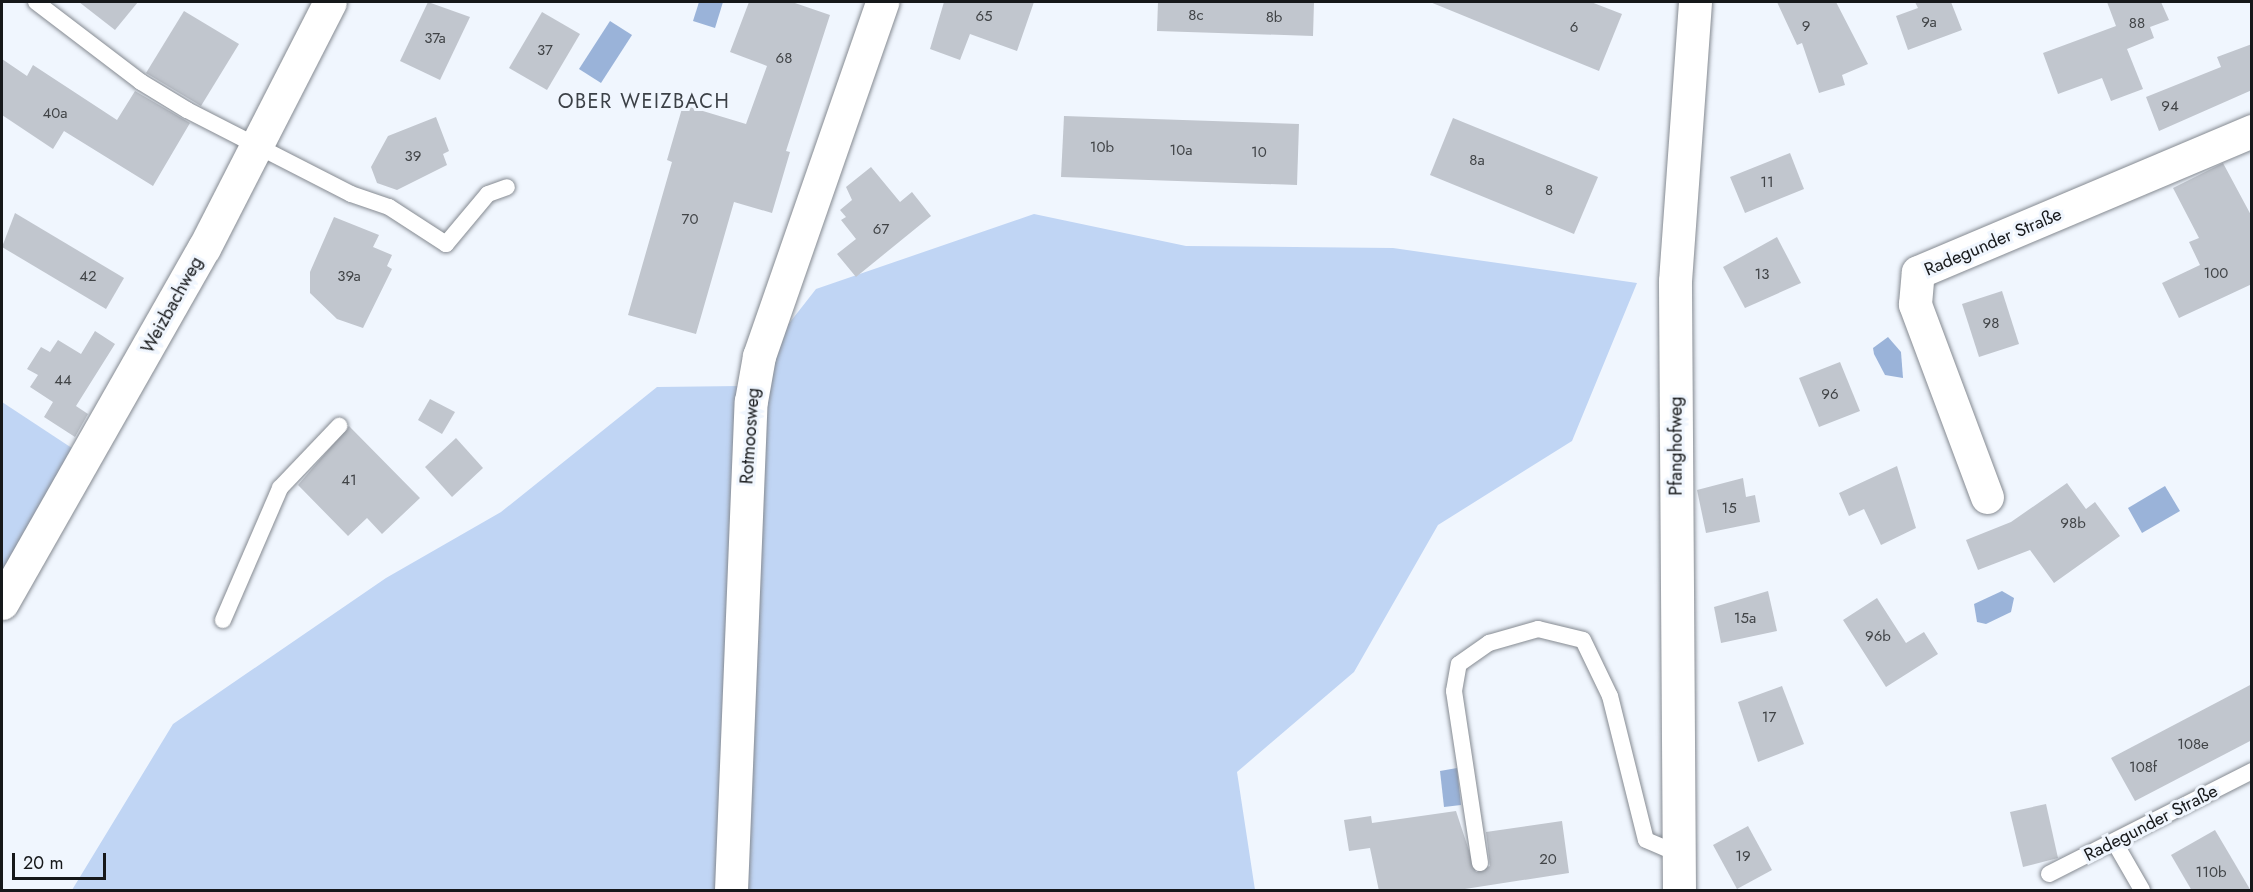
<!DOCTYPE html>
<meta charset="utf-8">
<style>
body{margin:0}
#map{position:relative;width:2253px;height:892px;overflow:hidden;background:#f0f6fe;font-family:Jost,sans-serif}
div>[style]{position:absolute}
.green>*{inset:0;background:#c0d5f4}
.water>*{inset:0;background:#9ab3d9}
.building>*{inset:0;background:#c1c6ce}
.roads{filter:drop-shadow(0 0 2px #858a91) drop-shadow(0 0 2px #858a91)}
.lane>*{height:16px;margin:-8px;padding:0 8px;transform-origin:8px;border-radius:8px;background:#fff}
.street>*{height:33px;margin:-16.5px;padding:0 16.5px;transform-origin:16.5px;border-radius:16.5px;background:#fff}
span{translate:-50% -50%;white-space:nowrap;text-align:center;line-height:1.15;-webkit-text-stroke:6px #f0f6fe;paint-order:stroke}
.number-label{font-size:15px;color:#414447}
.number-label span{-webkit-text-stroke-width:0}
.street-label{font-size:18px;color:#16181a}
.neighbourhood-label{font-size:20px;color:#3c4147;letter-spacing:1.5px}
.frame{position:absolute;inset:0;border:3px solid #16181a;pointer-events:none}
.scale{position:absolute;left:12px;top:853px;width:94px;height:27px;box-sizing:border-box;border:3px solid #16181a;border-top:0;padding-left:8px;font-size:18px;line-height:21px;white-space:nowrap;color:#16181a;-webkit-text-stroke:4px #f0f6fe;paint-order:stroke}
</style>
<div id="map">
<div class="green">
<div style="clip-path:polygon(1034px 214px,1186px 246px,1393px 248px,1637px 283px,1572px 441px,1438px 525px,1354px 672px,1237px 772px,1255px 890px,72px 890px,173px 724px,386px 578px,501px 512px,657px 387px,740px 386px,816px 289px)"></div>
<div style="clip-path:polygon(2px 402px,87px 458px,2px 603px)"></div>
</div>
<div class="water">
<div style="clip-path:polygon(699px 2px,723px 2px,715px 28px,693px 21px)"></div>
<div style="clip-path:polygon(610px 21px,632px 35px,601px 83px,579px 69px)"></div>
<div style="clip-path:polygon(1888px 337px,1901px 352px,1903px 378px,1885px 375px,1874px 354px,1873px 348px)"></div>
<div style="clip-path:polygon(2165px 486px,2180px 511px,2142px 533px,2128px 508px)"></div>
<div style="clip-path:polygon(2002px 591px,2014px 598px,2011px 612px,1986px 624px,1977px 622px,1974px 604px)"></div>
<div style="clip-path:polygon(1457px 768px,1461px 805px,1444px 807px,1440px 771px)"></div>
</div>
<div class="building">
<div style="clip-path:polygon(79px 2px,138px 2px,115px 30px)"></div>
<div style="clip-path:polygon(428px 2px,470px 17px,440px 80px,400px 61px)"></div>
<div style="clip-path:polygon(749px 2px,792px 2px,830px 15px,786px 151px,790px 152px,772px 213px,734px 202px,696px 334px,628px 315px,672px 162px,667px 160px,683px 105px,746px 124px,767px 66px,730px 52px)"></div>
<div style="clip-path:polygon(944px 2px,1034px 2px,1017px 51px,970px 34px,960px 60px,930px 49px)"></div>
<div style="clip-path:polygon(1158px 2px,1314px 2px,1313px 36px,1157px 31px)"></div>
<div style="clip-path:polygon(1430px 2px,1591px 2px,1622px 14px,1599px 71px)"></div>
<div style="clip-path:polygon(1777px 2px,1836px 2px,1868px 64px,1842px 75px,1845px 85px,1819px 93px,1802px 43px,1797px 45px)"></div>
<div style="clip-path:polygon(1915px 2px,1951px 2px,1962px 30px,1908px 50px,1896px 16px,1918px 8px)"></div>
<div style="clip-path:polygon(2107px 2px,2161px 2px,2169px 20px,2150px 27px,2154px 38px,2127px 49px,2143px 89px,2111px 101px,2102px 78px,2058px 94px,2043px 53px,2116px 26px)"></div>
<div style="clip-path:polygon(184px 11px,239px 44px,201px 106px,146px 73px)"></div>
<div style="clip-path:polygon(542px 12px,580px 34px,547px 90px,509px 68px)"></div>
<div style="clip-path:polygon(2252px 44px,2252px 90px,2159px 131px,2146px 97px,2221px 67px,2217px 57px)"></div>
<div style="clip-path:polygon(2px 59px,27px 76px,33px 65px,117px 120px,135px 91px,190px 123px,153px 186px,64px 131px,53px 149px,2px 115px)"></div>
<div style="clip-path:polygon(1064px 116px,1299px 124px,1297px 185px,1061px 177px)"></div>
<div style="clip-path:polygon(436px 117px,449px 151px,443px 154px,447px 165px,397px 190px,377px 183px,371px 167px,388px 136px)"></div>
<div style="clip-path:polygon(1453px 118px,1598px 177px,1574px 234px,1430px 175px)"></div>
<div style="clip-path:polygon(1790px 153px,1804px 189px,1745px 213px,1730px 177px)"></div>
<div style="clip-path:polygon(2223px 163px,2252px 217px,2252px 284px,2179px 318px,2162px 283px,2200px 265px,2189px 242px,2199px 238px,2173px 188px)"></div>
<div style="clip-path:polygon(871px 167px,900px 202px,912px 192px,931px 216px,856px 277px,837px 254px,856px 239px,841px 220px,846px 217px,840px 210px,852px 200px,846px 187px)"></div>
<div style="clip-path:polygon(15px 213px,124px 278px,106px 309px,2px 247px)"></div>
<div style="clip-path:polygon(334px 217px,379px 235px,373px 247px,392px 255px,387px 266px,392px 269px,363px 328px,337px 319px,310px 293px,310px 272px)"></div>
<div style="clip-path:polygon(1777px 237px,1801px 283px,1745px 308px,1723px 267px)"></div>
<div style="clip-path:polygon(2002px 291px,2019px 344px,1979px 357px,1962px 304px)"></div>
<div style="clip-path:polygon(95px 331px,115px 344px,76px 406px,88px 414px,75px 437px,44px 417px,53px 402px,30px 387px,38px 375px,27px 369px,41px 347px,50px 352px,58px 340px,81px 354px)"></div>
<div style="clip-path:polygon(1840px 362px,1860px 411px,1819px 427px,1799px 378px)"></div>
<div style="clip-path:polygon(430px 399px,455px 412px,442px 434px,418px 420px)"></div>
<div style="clip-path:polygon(349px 426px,420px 498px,382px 534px,367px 518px,348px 536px,298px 485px)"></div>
<div style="clip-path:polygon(456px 438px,483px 468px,452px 497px,425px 467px)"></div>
<div style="clip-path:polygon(1897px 466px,1916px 528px,1881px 545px,1864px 509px,1849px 516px,1839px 493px)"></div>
<div style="clip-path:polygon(1743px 478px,1746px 497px,1755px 495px,1760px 522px,1706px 533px,1697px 490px)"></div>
<div style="clip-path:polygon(2067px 483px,2086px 509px,2095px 502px,2120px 536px,2054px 583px,2030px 550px,1978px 570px,1966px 540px,2011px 522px)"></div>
<div style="clip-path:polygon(1768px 591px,1777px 631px,1721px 643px,1714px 607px)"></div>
<div style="clip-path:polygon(1877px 598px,1906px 643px,1924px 632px,1938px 654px,1886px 687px,1843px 620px)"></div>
<div style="clip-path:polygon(2252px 684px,2252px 740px,2135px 801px,2111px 758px)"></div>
<div style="clip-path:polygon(1782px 686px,1804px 744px,1758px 762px,1738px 702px)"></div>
<div style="clip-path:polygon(2046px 804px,2058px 858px,2023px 867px,2010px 812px)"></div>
<div style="clip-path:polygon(1456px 811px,1476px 872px,1490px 866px,1486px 832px,1562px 821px,1569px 873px,1452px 891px,1379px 891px,1370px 848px,1349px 851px,1344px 820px,1371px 816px,1372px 823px)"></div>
<div style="clip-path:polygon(1748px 826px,1772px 870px,1737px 889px,1713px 845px)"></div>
<div style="clip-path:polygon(2215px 830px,2251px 891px,2192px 891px,2171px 855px)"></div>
</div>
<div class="roads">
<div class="lane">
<div style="left:36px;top:2px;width:132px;rotate:37.3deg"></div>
<div style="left:141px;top:82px;width:54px;rotate:31.3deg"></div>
<div style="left:187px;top:110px;width:184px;rotate:27.1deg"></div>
<div style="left:351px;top:194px;width:40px;rotate:18.9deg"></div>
<div style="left:389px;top:207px;width:68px;rotate:33deg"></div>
<div style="left:446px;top:244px;width:65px;rotate:-50deg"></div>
<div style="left:488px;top:194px;width:20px;rotate:-20deg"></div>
<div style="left:223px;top:620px;width:144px;rotate:-66.6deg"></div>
<div style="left:280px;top:488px;width:86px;rotate:-46.4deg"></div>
<div style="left:2115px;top:843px;width:54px;rotate:60.1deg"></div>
<div style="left:1480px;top:863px;width:174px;rotate:-98.6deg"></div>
<div style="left:1454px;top:691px;width:27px;rotate:-80deg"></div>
<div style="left:1459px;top:664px;width:37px;rotate:-35deg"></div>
<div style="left:1489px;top:643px;width:51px;rotate:-15.9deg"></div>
<div style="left:1538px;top:629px;width:46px;rotate:13.7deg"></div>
<div style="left:1583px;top:640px;width:62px;rotate:64.3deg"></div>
<div style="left:1610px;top:696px;width:148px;rotate:76deg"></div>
<div style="left:1646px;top:840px;width:36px;rotate:23deg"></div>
<div style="left:2049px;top:874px;width:228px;rotate:-26.9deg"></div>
</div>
<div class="street">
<div style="left:1987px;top:497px;width:206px;rotate:-110.5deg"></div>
<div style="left:1915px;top:304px;width:32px;rotate:-85deg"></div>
<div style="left:1918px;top:272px;width:363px;rotate:-22.9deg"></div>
<div style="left:2px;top:603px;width:408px;rotate:-60.4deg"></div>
<div style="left:204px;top:248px;width:276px;rotate:-62.9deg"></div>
<div style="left:731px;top:890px;width:489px;rotate:-87.7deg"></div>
<div style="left:751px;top:401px;width:46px;rotate:-79.9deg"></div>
<div style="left:759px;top:356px;width:375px;rotate:-70.8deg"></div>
<div style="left:1679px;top:890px;width:609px;rotate:-90.38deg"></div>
<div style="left:1675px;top:281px;width:280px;rotate:-85.9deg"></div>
</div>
</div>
<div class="number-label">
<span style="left:1196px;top:16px">8c</span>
<span style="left:984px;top:17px">65</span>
<span style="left:1274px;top:18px">8b</span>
<span style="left:1929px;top:23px">9a</span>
<span style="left:2137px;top:24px">88</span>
<span style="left:1806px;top:27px">9</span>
<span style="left:1574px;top:28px">6</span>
<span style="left:435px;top:39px">37a</span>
<span style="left:545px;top:51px">37</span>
<span style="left:784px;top:59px">68</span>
<span style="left:2170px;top:107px">94</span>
<span style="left:55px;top:114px">40a</span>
<span style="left:1102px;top:148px">10b</span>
<span style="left:1181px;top:151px">10a</span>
<span style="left:1259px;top:153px">10</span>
<span style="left:413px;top:157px">39</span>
<span style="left:1477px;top:161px">8a</span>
<span style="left:1767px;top:183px">11</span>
<span style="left:1549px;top:191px">8</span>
<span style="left:690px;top:220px">70</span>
<span style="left:881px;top:230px">67</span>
<span style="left:2216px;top:274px">100</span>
<span style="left:1762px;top:275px">13</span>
<span style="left:88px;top:277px">42</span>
<span style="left:349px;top:277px">39a</span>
<span style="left:1991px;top:324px">98</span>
<span style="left:63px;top:381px">44</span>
<span style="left:1830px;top:395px">96</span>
<span style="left:349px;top:481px">41</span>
<span style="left:1729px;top:509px">15</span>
<span style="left:2073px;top:524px">98b</span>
<span style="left:1745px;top:619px">15a</span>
<span style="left:1878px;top:637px">96b</span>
<span style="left:1769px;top:718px">17</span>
<span style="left:2193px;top:745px">108e</span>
<span style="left:2143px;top:768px">108f</span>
<span style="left:1743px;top:857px">19</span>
<span style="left:1548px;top:860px">20</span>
<span style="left:2211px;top:873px">110b</span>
</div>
<div class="street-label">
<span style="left:1993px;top:242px;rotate:-23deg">Radegunder Straße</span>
<span style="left:172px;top:305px;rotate:-61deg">Weizbachweg</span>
<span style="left:750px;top:436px;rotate:-86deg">Rotmoosweg</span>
<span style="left:1676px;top:446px;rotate:-90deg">Pfanghofweg</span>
<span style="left:2151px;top:823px;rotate:-27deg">Radegunder Straße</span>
</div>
<div class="neighbourhood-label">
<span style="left:644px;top:101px">OBER WEIZBACH</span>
</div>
<div class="frame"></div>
<div class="scale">20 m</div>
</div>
